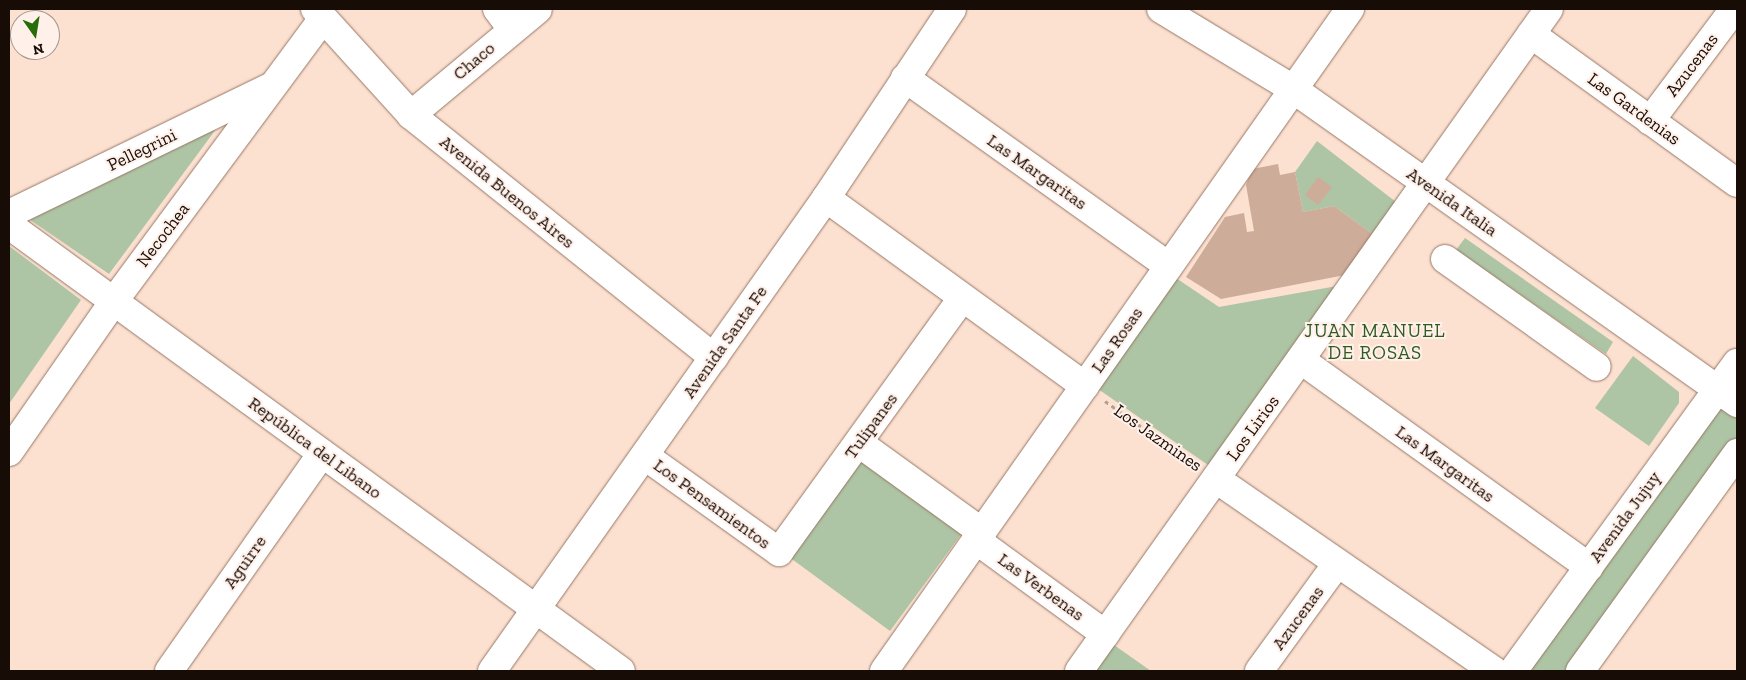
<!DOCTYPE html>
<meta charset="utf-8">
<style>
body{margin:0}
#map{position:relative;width:1746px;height:680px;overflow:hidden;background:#fce0d0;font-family:"Zilla Slab",serif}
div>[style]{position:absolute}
.green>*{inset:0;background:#adc5a4}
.building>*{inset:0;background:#ceac9a}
.path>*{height:3px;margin-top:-1.5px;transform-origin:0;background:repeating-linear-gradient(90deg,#b69f92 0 4px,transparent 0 8px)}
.roads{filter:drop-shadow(0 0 1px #967765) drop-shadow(0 0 1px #967765)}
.minor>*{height:28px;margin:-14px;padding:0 14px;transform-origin:14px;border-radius:14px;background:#fff}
span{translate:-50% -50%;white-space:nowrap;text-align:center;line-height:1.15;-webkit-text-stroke:4px #fff0e9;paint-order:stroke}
.street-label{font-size:18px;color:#170c06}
.neighbourhood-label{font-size:19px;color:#2f5b22;letter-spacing:1px}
.frame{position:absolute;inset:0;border:10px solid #170c06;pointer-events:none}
.north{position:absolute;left:10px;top:10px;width:50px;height:50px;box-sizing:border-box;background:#fff0e9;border:1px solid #a2958e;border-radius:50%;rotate:167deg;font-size:14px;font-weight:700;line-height:20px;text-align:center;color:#170c06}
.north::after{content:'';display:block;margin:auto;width:18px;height:22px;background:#276d09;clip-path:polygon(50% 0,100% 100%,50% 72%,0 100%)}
</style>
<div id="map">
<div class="green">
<div style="clip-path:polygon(222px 121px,109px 274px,26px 217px)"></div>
<div style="clip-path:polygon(1317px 141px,1396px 202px,1374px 235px,1334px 206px,1303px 212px,1295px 172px)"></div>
<div style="clip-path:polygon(1465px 238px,1613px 342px,1606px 354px,1456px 250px)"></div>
<div style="clip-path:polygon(9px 246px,81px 300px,9px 404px)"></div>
<div style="clip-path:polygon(1176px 278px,1219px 307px,1337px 286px,1211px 467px,1098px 389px)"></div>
<div style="clip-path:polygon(1633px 356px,1679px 392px,1679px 403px,1649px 446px,1595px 408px)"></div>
<div style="clip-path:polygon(1737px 363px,1737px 453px,1580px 671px,1513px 671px)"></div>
<div style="clip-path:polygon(858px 456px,962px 533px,890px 631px,785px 554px)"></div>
<div style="clip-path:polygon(1114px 645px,1151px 671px,1094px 671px)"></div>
</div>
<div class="building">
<div style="clip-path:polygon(1278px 164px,1280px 175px,1295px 172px,1303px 212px,1334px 206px,1374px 235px,1345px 275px,1221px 299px,1186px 277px,1225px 217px,1244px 213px,1247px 232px,1254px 231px,1246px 185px,1252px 169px)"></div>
<div style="clip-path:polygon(1318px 177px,1332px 187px,1318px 205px,1305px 195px)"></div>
</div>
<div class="path">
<div style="left:1105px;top:401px;width:109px;rotate:35.3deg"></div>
</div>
<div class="roads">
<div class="minor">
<div style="left:315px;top:9px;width:143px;rotate:47.8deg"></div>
<div style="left:411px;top:115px;width:388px;rotate:38.7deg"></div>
<div style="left:497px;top:9px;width:25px;rotate:53deg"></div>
<div style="left:1161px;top:9px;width:154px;rotate:31.2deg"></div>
<div style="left:1293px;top:89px;width:544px;rotate:35.27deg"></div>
<div style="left:1531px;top:34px;width:254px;rotate:35.9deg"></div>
<div style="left:905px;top:78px;width:324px;rotate:35.5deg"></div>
<div style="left:411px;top:115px;width:165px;rotate:-39.8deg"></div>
<div style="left:1650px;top:121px;width:140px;rotate:-53.1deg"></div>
<div style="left:826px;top:198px;width:320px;rotate:36deg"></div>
<div style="left:9px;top:214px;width:290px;rotate:-25.9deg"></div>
<div style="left:9px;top:225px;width:757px;rotate:36.08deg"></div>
<div style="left:1445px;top:259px;width:186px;rotate:35.4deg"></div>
<div style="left:1301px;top:360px;width:355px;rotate:35.7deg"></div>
<div style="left:859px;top:443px;width:152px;rotate:35.9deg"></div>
<div style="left:9px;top:452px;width:184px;rotate:-55.2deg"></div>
<div style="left:114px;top:301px;width:350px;rotate:-53.5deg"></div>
<div style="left:645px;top:456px;width:165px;rotate:35.6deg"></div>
<div style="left:779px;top:552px;width:313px;rotate:-54.2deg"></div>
<div style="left:1216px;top:479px;width:338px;rotate:34.6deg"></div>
<div style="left:976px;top:540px;width:160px;rotate:36.1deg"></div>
<div style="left:169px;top:671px;width:266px;rotate:-54.9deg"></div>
<div style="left:492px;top:671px;width:579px;rotate:-54.77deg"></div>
<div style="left:826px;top:198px;width:227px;rotate:-56.3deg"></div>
<div style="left:884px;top:671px;width:810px;rotate:-54.86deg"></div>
<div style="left:1079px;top:671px;width:812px;rotate:-54.63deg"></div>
<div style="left:1259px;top:671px;width:131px;rotate:-54deg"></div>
<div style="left:1513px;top:671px;width:381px;rotate:-54deg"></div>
<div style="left:1580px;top:671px;width:269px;rotate:-54.2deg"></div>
</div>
</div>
<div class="street-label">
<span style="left:474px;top:61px;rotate:-40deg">Chaco</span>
<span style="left:1692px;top:65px;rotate:-53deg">Azucenas</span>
<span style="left:1634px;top:109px;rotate:36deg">Las Gardenias</span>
<span style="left:142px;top:150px;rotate:-26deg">Pellegrini</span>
<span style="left:1037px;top:172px;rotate:35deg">Las Margaritas</span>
<span style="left:507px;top:192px;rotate:39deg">Avenida Buenos Aires</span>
<span style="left:1452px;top:202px;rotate:35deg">Avenida Italia</span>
<span style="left:163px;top:235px;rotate:-53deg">Necochea</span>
<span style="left:1117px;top:340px;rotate:-55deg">Las Rosas</span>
<span style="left:725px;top:342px;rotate:-55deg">Avenida Santa Fe</span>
<span style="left:871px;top:426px;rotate:-54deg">Tulipanes</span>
<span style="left:1253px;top:428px;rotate:-54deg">Los Lirios</span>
<span style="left:1158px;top:438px;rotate:35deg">Los Jazmines</span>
<span style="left:315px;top:448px;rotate:36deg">República del Libano</span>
<span style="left:1445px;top:464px;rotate:36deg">Las Margaritas</span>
<span style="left:712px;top:504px;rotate:36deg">Los Pensamientos</span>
<span style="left:1625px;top:517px;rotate:-54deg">Avenida Jujuy</span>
<span style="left:245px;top:562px;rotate:-55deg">Aguirre</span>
<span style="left:1041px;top:587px;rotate:36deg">Las Verbenas</span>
<span style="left:1298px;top:618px;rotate:-54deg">Azucenas</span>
</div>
<div class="neighbourhood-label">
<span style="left:1375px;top:342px">JUAN MANUEL<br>DE ROSAS</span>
</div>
<div class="frame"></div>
<div class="north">N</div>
</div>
